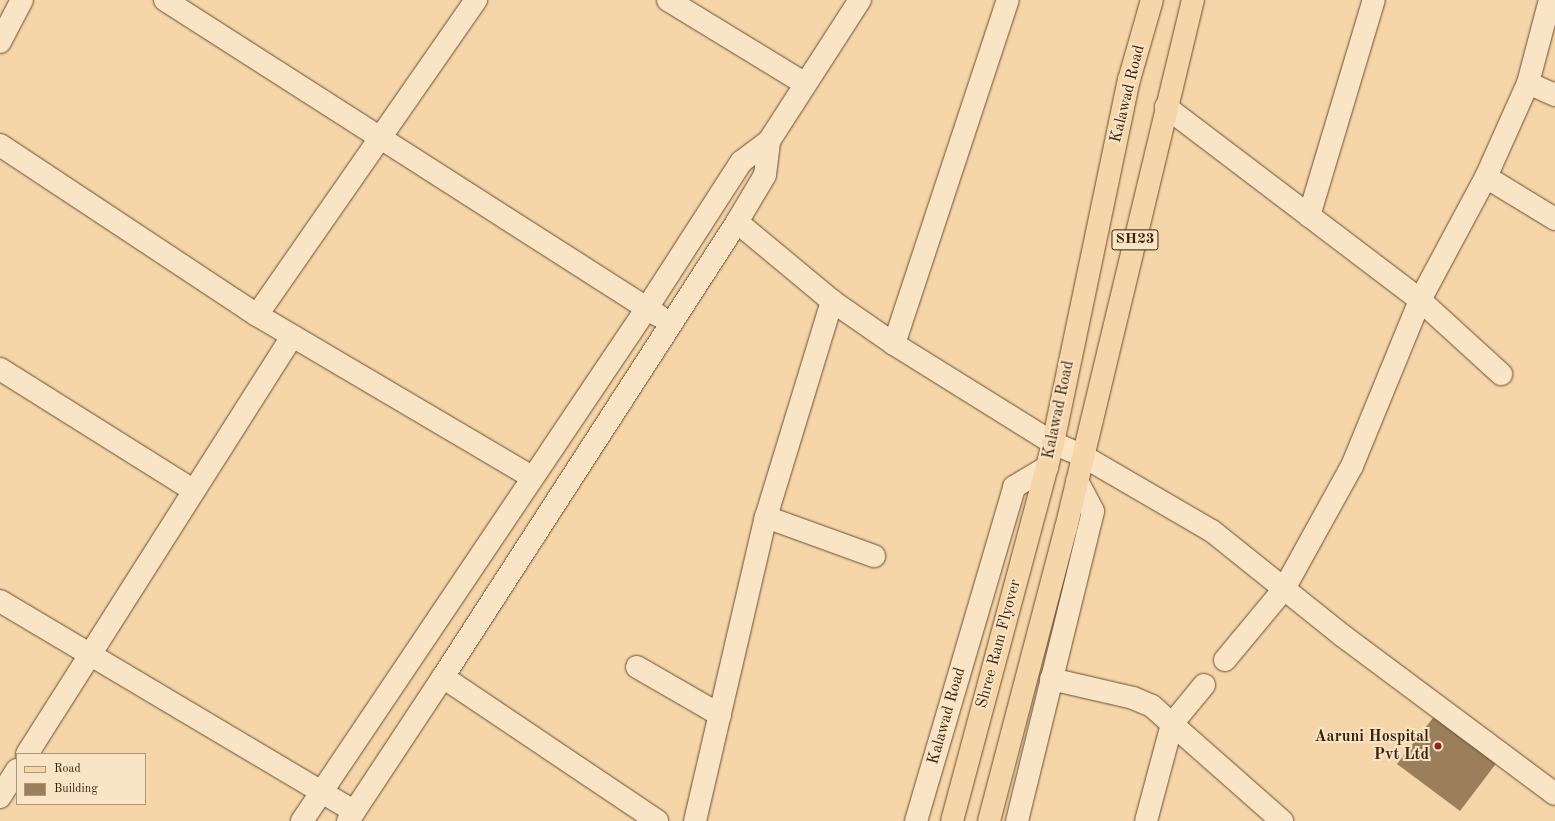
<!DOCTYPE html>
<style>
body{margin:0}
#map{position:relative;width:1555px;height:821px;overflow:hidden;background:#f6d5a8;font-family:"Old Standard TT",serif}
div>[style]{position:absolute}
.building>*{inset:0;background:#9b7f5d}
.roads{filter:drop-shadow(0 0 1px #684f33) drop-shadow(0 0 1px #684f33)}
.minor>*{height:22px;margin:-11px;padding:0 11px;transform-origin:11px;border-radius:11px;background:#f9e4c6}
.major>*{height:22px;margin:-11px;padding:0 11px;transform-origin:11px;border-radius:11px;background:#f6d5a8}
.dots>*{width:11px;height:11px;translate:-50% -50%;box-sizing:border-box;border:2px solid #f9e4c6;border-radius:50%}
span{translate:-50% -50%;white-space:nowrap;text-align:center;line-height:1.15;-webkit-text-stroke:4px #f9e4c6;paint-order:stroke}
.shield-label span{padding:1px 3px;background:#f9e4c6;border:1px solid;border-radius:3px;-webkit-text-stroke-width:0}
.shield-label{font-size:15px;color:#39220c;font-weight:700}
.street-label{font-size:16px;color:#39220c}
.poi-label{font-size:16px;color:#39220c;font-weight:700}
.right{translate:-100% -50%;text-align:right}
.legend{position:absolute;left:16px;top:753px;width:130px;height:52px;box-sizing:border-box;background:#f9e4c6;border:1px solid #ac967c;margin:0;padding:5px 7px;list-style:none;font-size:12px;color:#39220c}
.legend li{display:flex;align-items:center;gap:8px;height:20px}
.legend b{width:20px;border:1px solid #ac967c}
</style>
<div id="map">
<div class="building">
<div style="clip-path:polygon(1436px 714px,1498px 761px,1460px 811px,1397px 764px)"></div>
</div>
<div class="roads">
<div class="minor">
<div style="left:165px;top:0;width:586px;rotate:32.61deg"></div>
<div style="left:668px;top:0;width:159px;rotate:31.4deg"></div>
<div style="left:0;top:42px;width:47px;rotate:-62.4deg"></div>
<div style="left:1528px;top:83px;width:30px;rotate:24deg"></div>
<div style="left:1166px;top:107px;width:319px;rotate:37.2deg"></div>
<div style="left:1420px;top:300px;width:110px;rotate:42.4deg"></div>
<div style="left:0;top:145px;width:308px;rotate:33.5deg"></div>
<div style="left:257px;top:315px;width:319px;rotate:30.5deg"></div>
<div style="left:1486px;top:177px;width:81px;rotate:31.3deg"></div>
<div style="left:1309px;top:216px;width:226px;rotate:-73.3deg"></div>
<div style="left:737px;top:222px;width:124px;rotate:39.7deg"></div>
<div style="left:832px;top:301px;width:75px;rotate:34.7deg"></div>
<div style="left:894px;top:344px;width:187px;rotate:31.9deg"></div>
<div style="left:1053px;top:443px;width:33px;rotate:23deg"></div>
<div style="left:1083px;top:456px;width:149px;rotate:30.2deg"></div>
<div style="left:1212px;top:531px;width:168px;rotate:38.7deg"></div>
<div style="left:1343px;top:636px;width:264px;rotate:36.7deg"></div>
<div style="left:257px;top:315px;width:384px;rotate:-55.2deg"></div>
<div style="left:894px;top:344px;width:362px;rotate:-71.7deg"></div>
<div style="left:0;top:369px;width:228px;rotate:32.1deg"></div>
<div style="left:766px;top:517px;width:115px;rotate:19.9deg"></div>
<div style="left:0;top:601px;width:412px;rotate:30.7deg"></div>
<div style="left:1225px;top:660px;width:92px;rotate:-50.3deg"></div>
<div style="left:1284px;top:589px;width:141px;rotate:-61.1deg"></div>
<div style="left:1352px;top:466px;width:179px;rotate:-67.7deg"></div>
<div style="left:1420px;top:300px;width:140px;rotate:-61.8deg"></div>
<div style="left:1486px;top:177px;width:103px;rotate:-65.9deg"></div>
<div style="left:1528px;top:83px;width:86px;rotate:-75.2deg"></div>
<div style="left:637px;top:667px;width:96px;rotate:30deg"></div>
<div style="left:443px;top:677px;width:258px;rotate:33.9deg"></div>
<div style="left:1051px;top:679px;width:84px;rotate:13deg"></div>
<div style="left:1133px;top:698px;width:21px;rotate:23deg"></div>
<div style="left:1152px;top:706px;width:27px;rotate:42deg"></div>
<div style="left:1172px;top:724px;width:100px;rotate:105deg"></div>
<div style="left:1204px;top:685px;width:50px;rotate:129.4deg"></div>
<div style="left:1172px;top:724px;width:147px;rotate:41.4deg"></div>
<div style="left:27px;top:754px;width:495px;rotate:-57.6deg"></div>
<div style="left:0;top:797px;width:32px;rotate:-58deg"></div>
<div style="left:302px;top:821px;width:618px;rotate:-56.08deg"></div>
<div style="left:647px;top:308px;width:174px;rotate:-57.2deg"></div>
<div style="left:741px;top:162px;width:35px;rotate:-37deg"></div>
<div style="left:769px;top:141px;width:168px;rotate:-57.2deg"></div>
<div style="left:348px;top:821px;width:173px;rotate:-56.6deg"></div>
<div style="left:443px;top:677px;width:542px;rotate:-57.13deg"></div>
<div style="left:737px;top:222px;width:55px;rotate:-59.2deg"></div>
<div style="left:765px;top:175px;width:34px;rotate:-83deg"></div>
<div style="left:695px;top:821px;width:312px;rotate:-76.9deg"></div>
<div style="left:766px;top:517px;width:226px;rotate:-73deg"></div>
<div style="left:916px;top:821px;width:348px;rotate:-73.6deg"></div>
<div style="left:1014px;top:487px;width:39px;rotate:-31deg"></div>
<div style="left:1017px;top:821px;width:319px;rotate:-76.2deg"></div>
<div style="left:1093px;top:511px;width:34px;rotate:-118deg"></div>
</div>
<div class="major">
<div style="left:952px;top:821px;width:391px;rotate:-75deg"></div>
<div style="left:1053px;top:443px;width:371px;rotate:-78.2deg"></div>
<div style="left:1129px;top:80px;width:83px;rotate:-74deg"></div>
<div style="left:989px;top:821px;width:303px;rotate:-75.3deg"></div>
<div style="left:1066px;top:528px;width:543px;rotate:-76.48deg"></div>
</div>
</div>
<div class="dots">
<div style="left:1438px;top:746px;background:#8f2418"></div>
</div>
<div class="shield-label">
<span style="left:1135px;top:240px">SH23</span>
</div>
<div class="street-label">
<span style="left:1128px;top:94px;rotate:-76deg">Kalawad Road</span>
<span style="left:1059px;top:410px;rotate:-78deg">Kalawad Road</span>
<span style="left:999px;top:644px;rotate:-75deg">Shree Ram Flyover</span>
<span style="left:947px;top:716px;rotate:-74deg">Kalawad Road</span>
</div>
<div class="poi-label">
<span class="right" style="left:1429px;top:746px">Aaruni Hospital<br>Pvt Ltd</span>
</div>
<ul class="legend">
<li><b style="height:5px;background:#f6d5a8"></b>Road</li>
<li><b style="height:11px;background:#9b7f5d"></b>Building</li>
</ul>
</div>
